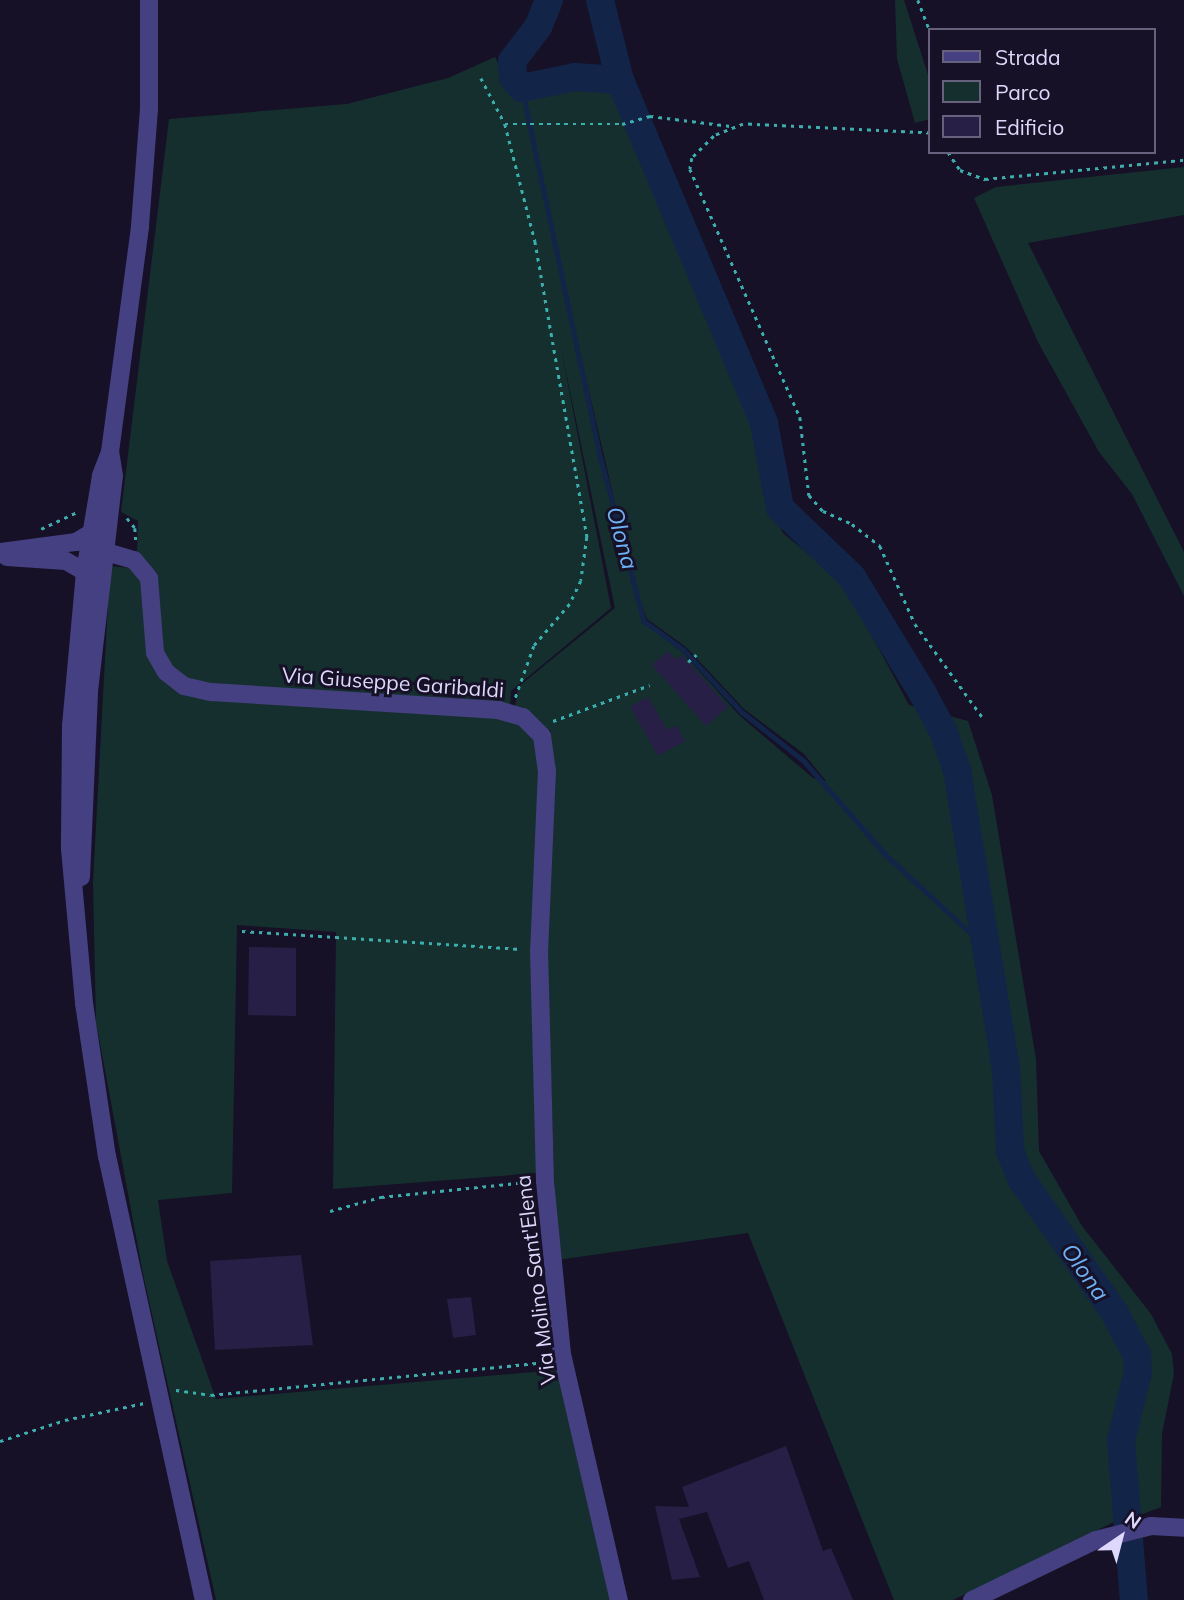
<!DOCTYPE html>
<style>
body{margin:0}
#map{position:relative;width:1184px;height:1600px;overflow:hidden;background:#161126;font-family:Mulish,sans-serif}
div>[style]{position:absolute}
.green>*{inset:0;background:#152f2f}
.stream>*{height:4.5px;margin:-2.25px;padding:0 2.25px;transform-origin:2.25px;border-radius:2.25px;background:#122549}
.river>*{height:28px;margin:-14px;padding:0 14px;transform-origin:14px;border-radius:14px;background:#122549}
.building>*{inset:0;background:#281f46}
.path>*{height:2.5px;margin-top:-1.25px;transform-origin:0;background:repeating-linear-gradient(90deg,#39b0ae 0 3.5px,transparent 0 8.5px)}
.minor>*{height:18px;margin:-9px;padding:0 9px;transform-origin:9px;border-radius:9px;background:#454081}
span{translate:-50% -50%;white-space:nowrap;text-align:center;line-height:1.15;-webkit-text-stroke:6px #161126;paint-order:stroke}
.street-label{font-size:21px;color:#ded9fc}
.water-label{font-size:23px;color:#6eb1f5;font-style:italic}
.legend{position:absolute;left:928px;top:28px;width:228px;height:126px;box-sizing:border-box;background:#161126;border:2px solid #66617c;margin:0;padding:9px 12px;list-style:none;font-size:21px;color:#ded9fc}
.legend li{display:flex;align-items:center;gap:14px;height:35px}
.legend b{width:35px;border:2px solid #66617c}
.north{position:absolute;left:1086px;top:1502px;width:70px;height:70px;-webkit-text-stroke:5px #161126;paint-order:stroke;rotate:35deg;font-size:19px;font-weight:700;line-height:28px;text-align:center;color:#ded9fc}
.north::after{content:'';display:block;margin:auto;width:24px;height:32px;background:#ded9fc;clip-path:polygon(50% 0,100% 100%,50% 72%,0 100%)}
</style>
<div id="map">
<div class="green">
<div style="clip-path:polygon(895px 0,904px 0,930px 81px,930px 119px,915px 123px,897px 59px)"></div>
<div style="clip-path:polygon(evenodd,495px 57px,512px 92px,531px 94px,568px 85px,617px 85px,632px 139px,753px 429px,765px 501px,784px 534px,843px 582px,909px 705px,968px 721px,992px 795px,1036px 1059px,1039px 1151px,1082px 1226px,1151px 1314px,1172px 1354px,1174px 1374px,1162px 1434px,1161px 1507px,1132px 1518px,1127px 1439px,1147px 1355px,1143px 1342px,1107px 1287px,1028px 1181px,1013px 1136px,1013px 1072px,1007px 1039px,994px 1022px,1001px 1154px,1013px 1186px,1117px 1336px,1129px 1366px,1109px 1440px,1116px 1521px,953px 1600px,894px 1600px,748px 1233px,557px 1260px,546px 930px,551px 731px,515px 708px,518px 687px,615px 608px,561px 348px,611px 608px,511px 691px,510px 707px,198px 685px,169px 665px,159px 639px,157px 572px,137px 555px,138px 521px,121px 512px,169px 119px,347px 104px,448px 78px,495px 57px,584px 370px,633px 580px,647px 619px,686px 647px,744px 709px,804px 754px,826px 781px,813px 778px,740px 716px,681px 651px,642px 622px,585px 392px,584px 370px)"></div>
<div style="clip-path:polygon(1184px 167px,1184px 215px,1028px 243px,1184px 552px,1184px 596px,1132px 494px,1099px 452px,1038px 342px,974px 198px,996px 187px)"></div>
<div style="clip-path:polygon(110px 566px,130px 568px,141px 574px,175px 689px,504px 716px,521px 723px,536px 742px,541px 761px,538px 1173px,333px 1189px,336px 932px,237px 925px,232px 1193px,158px 1200px,167px 1261px,216px 1399px,557px 1370px,610px 1600px,216px 1600px,143px 1274px,96px 1022px,93px 882px)"></div>
</div>
<div class="stream">
<div style="left:522px;top:88px;width:379px;rotate:78deg"></div>
<div style="left:601px;top:459px;width:168px;rotate:75.1deg"></div>
<div style="left:644px;top:621px;width:48px;rotate:35.7deg"></div>
<div style="left:683px;top:649px;width:86px;rotate:46.9deg"></div>
<div style="left:742px;top:712px;width:79px;rotate:38.3deg"></div>
<div style="left:804px;top:761px;width:126px;rotate:48.9deg"></div>
<div style="left:887px;top:856px;width:137px;rotate:42.6deg"></div>
</div>
<div class="river">
<div style="left:549px;top:0;width:29px;rotate:112deg"></div>
<div style="left:538px;top:27px;width:43px;rotate:127.4deg"></div>
<div style="left:512px;top:61px;width:16px;rotate:86deg"></div>
<div style="left:513px;top:77px;width:14px;rotate:51deg"></div>
<div style="left:522px;top:88px;width:54px;rotate:-11.7deg"></div>
<div style="left:575px;top:77px;width:45px;rotate:3.8deg"></div>
<div style="left:600px;top:0;width:82px;rotate:76deg"></div>
<div style="left:620px;top:80px;width:372px;rotate:67.2deg"></div>
<div style="left:764px;top:423px;width:86px;rotate:79.3deg"></div>
<div style="left:780px;top:508px;width:100px;rotate:43.8deg"></div>
<div style="left:852px;top:577px;width:135px;rotate:58.7deg"></div>
<div style="left:922px;top:692px;width:47px;rotate:61.8deg"></div>
<div style="left:944px;top:733px;width:39px;rotate:71deg"></div>
<div style="left:957px;top:770px;width:302px;rotate:80.7deg"></div>
<div style="left:1006px;top:1068px;width:83px;rotate:87.2deg"></div>
<div style="left:1010px;top:1151px;width:31px;rotate:68deg"></div>
<div style="left:1022px;top:1180px;width:161px;rotate:55.1deg"></div>
<div style="left:1114px;top:1312px;width:49px;rotate:61.9deg"></div>
<div style="left:1137px;top:1355px;width:17px;rotate:87deg"></div>
<div style="left:1138px;top:1372px;width:70px;rotate:104deg"></div>
<div style="left:1121px;top:1440px;width:161px;rotate:85.4deg"></div>
</div>
<div class="building">
<div style="clip-path:polygon(668px 651px,676px 660px,682px 655px,728px 707px,706px 726px,652px 665px)"></div>
<div style="clip-path:polygon(648px 697px,667px 730px,676px 725px,685px 741px,658px 756px,630px 707px)"></div>
<div style="clip-path:polygon(249px 947px,296px 948px,296px 1016px,248px 1015px)"></div>
<div style="clip-path:polygon(301px 1255px,313px 1345px,215px 1350px,210px 1261px)"></div>
<div style="clip-path:polygon(471px 1297px,476px 1335px,453px 1338px,447px 1299px)"></div>
<div style="clip-path:polygon(786px 1446px,823px 1551px,831px 1548px,853px 1600px,764px 1600px,749px 1561px,728px 1568px,707px 1512px,679px 1519px,700px 1577px,672px 1580px,655px 1506px,689px 1507px,682px 1487px)"></div>
</div>
<div class="path">
<div style="left:918px;top:0;width:34px;rotate:69deg"></div>
<div style="left:481px;top:78px;width:52px;rotate:62.4deg"></div>
<div style="left:505px;top:124px;width:121px;rotate:75.6deg"></div>
<div style="left:535px;top:241px;width:301px;rotate:80deg"></div>
<div style="left:587px;top:537px;width:44px;rotate:97.8deg"></div>
<div style="left:581px;top:581px;width:25px;rotate:116deg"></div>
<div style="left:570px;top:604px;width:55px;rotate:130.6deg"></div>
<div style="left:534px;top:646px;width:56px;rotate:109.7deg"></div>
<div style="left:505px;top:124px;width:117px"></div>
<div style="left:622px;top:124px;width:29px;rotate:-16deg"></div>
<div style="left:650px;top:116px;width:81px;rotate:7.1deg"></div>
<div style="left:930px;top:133px;width:187px;rotate:-177.2deg"></div>
<div style="left:743px;top:124px;width:31px;rotate:158deg"></div>
<div style="left:714px;top:136px;width:31px;rotate:135deg"></div>
<div style="left:692px;top:158px;width:11px;rotate:100deg"></div>
<div style="left:690px;top:169px;width:271px;rotate:66.1deg"></div>
<div style="left:800px;top:417px;width:79px;rotate:83.4deg"></div>
<div style="left:809px;top:495px;width:21px;rotate:49deg"></div>
<div style="left:823px;top:511px;width:32px;rotate:24deg"></div>
<div style="left:852px;top:524px;width:36px;rotate:38deg"></div>
<div style="left:880px;top:546px;width:85px;rotate:65.8deg"></div>
<div style="left:915px;top:624px;width:116px;rotate:54.1deg"></div>
<div style="left:948px;top:152px;width:22px;rotate:56deg"></div>
<div style="left:960px;top:170px;width:27px;rotate:20deg"></div>
<div style="left:985px;top:179px;width:200px;rotate:-5.5deg"></div>
<div style="left:127px;top:518px;width:13px;rotate:51deg"></div>
<div style="left:135px;top:528px;width:15px;rotate:86deg"></div>
<div style="left:41px;top:529px;width:42px;rotate:-25.3deg"></div>
<div style="left:688px;top:662px;width:11px;rotate:-41deg"></div>
<div style="left:553px;top:721px;width:103px;rotate:-20.4deg"></div>
<div style="left:242px;top:931px;width:280px;rotate:3.7deg"></div>
<div style="left:330px;top:1211px;width:53px;rotate:-15.4deg"></div>
<div style="left:381px;top:1197px;width:147px;rotate:-5.9deg"></div>
<div style="left:176px;top:1390px;width:35px;rotate:8deg"></div>
<div style="left:211px;top:1395px;width:340px;rotate:-5.6deg"></div>
<div style="left:0;top:1441px;width:68px;rotate:-17.9deg"></div>
<div style="left:65px;top:1420px;width:81px;rotate:-12.1deg"></div>
</div>
<div class="minor">
<div style="left:149px;top:0;width:109px;rotate:90deg"></div>
<div style="left:149px;top:109px;width:118px;rotate:94.4deg"></div>
<div style="left:140px;top:227px;width:227px;rotate:97.6deg"></div>
<div style="left:110px;top:452px;width:26px;rotate:111deg"></div>
<div style="left:101px;top:476px;width:97px;rotate:99.5deg"></div>
<div style="left:85px;top:572px;width:154px;rotate:95.2deg"></div>
<div style="left:71px;top:725px;width:124px;rotate:90.5deg"></div>
<div style="left:70px;top:849px;width:155px;rotate:84.8deg"></div>
<div style="left:84px;top:1003px;width:155px;rotate:81.5deg"></div>
<div style="left:107px;top:1156px;width:454px;rotate:77.7deg"></div>
<div style="left:0;top:552px;width:77px;rotate:-7.5deg"></div>
<div style="left:76px;top:542px;width:17px;rotate:-31deg"></div>
<div style="left:113px;top:554px;width:22px;rotate:16deg"></div>
<div style="left:134px;top:560px;width:23px;rotate:50deg"></div>
<div style="left:149px;top:578px;width:75px;rotate:85.4deg"></div>
<div style="left:155px;top:653px;width:22px;rotate:60deg"></div>
<div style="left:166px;top:672px;width:23px;rotate:38deg"></div>
<div style="left:184px;top:686px;width:28px;rotate:13deg"></div>
<div style="left:211px;top:692px;width:288px;rotate:3.6deg"></div>
<div style="left:498px;top:710px;width:26px;rotate:16deg"></div>
<div style="left:523px;top:717px;width:27px;rotate:45deg"></div>
<div style="left:542px;top:736px;width:34px;rotate:82deg"></div>
<div style="left:547px;top:770px;width:180px;rotate:92.5deg"></div>
<div style="left:539px;top:950px;width:231px;rotate:88.5deg"></div>
<div style="left:545px;top:1181px;width:174px;rotate:84.4deg"></div>
<div style="left:562px;top:1354px;width:253px;rotate:77deg"></div>
<div style="left:7px;top:557px;width:59px;rotate:3.9deg"></div>
<div style="left:66px;top:561px;width:22px;rotate:30deg"></div>
<div style="left:81px;top:877px;width:186px;rotate:-87.5deg"></div>
<div style="left:89px;top:691px;width:216px;rotate:-83.4deg"></div>
<div style="left:114px;top:476px;width:24px;rotate:-99deg"></div>
<div style="left:972px;top:1600px;width:138px;rotate:-25.8deg"></div>
<div style="left:1096px;top:1540px;width:57px;rotate:-14.3deg"></div>
<div style="left:1151px;top:1526px;width:33px;rotate:3deg"></div>
</div>
<div class="street-label">
<span style="left:393px;top:682px;rotate:4deg">Via Giuseppe Garibaldi</span>
<span style="left:535px;top:1280px;rotate:-97deg">Via Molino Sant'Elena</span>
</div>
<div class="water-label">
<span style="left:622px;top:538px;rotate:75deg">Olona</span>
<span style="left:1085px;top:1272px;rotate:55deg">Olona</span>
</div>
<ul class="legend">
<li><b style="height:9px;background:#454081"></b>Strada</li>
<li><b style="height:19px;background:#152f2f"></b>Parco</li>
<li><b style="height:19px;background:#281f46"></b>Edificio</li>
</ul>
<div class="north">N</div>
</div>
